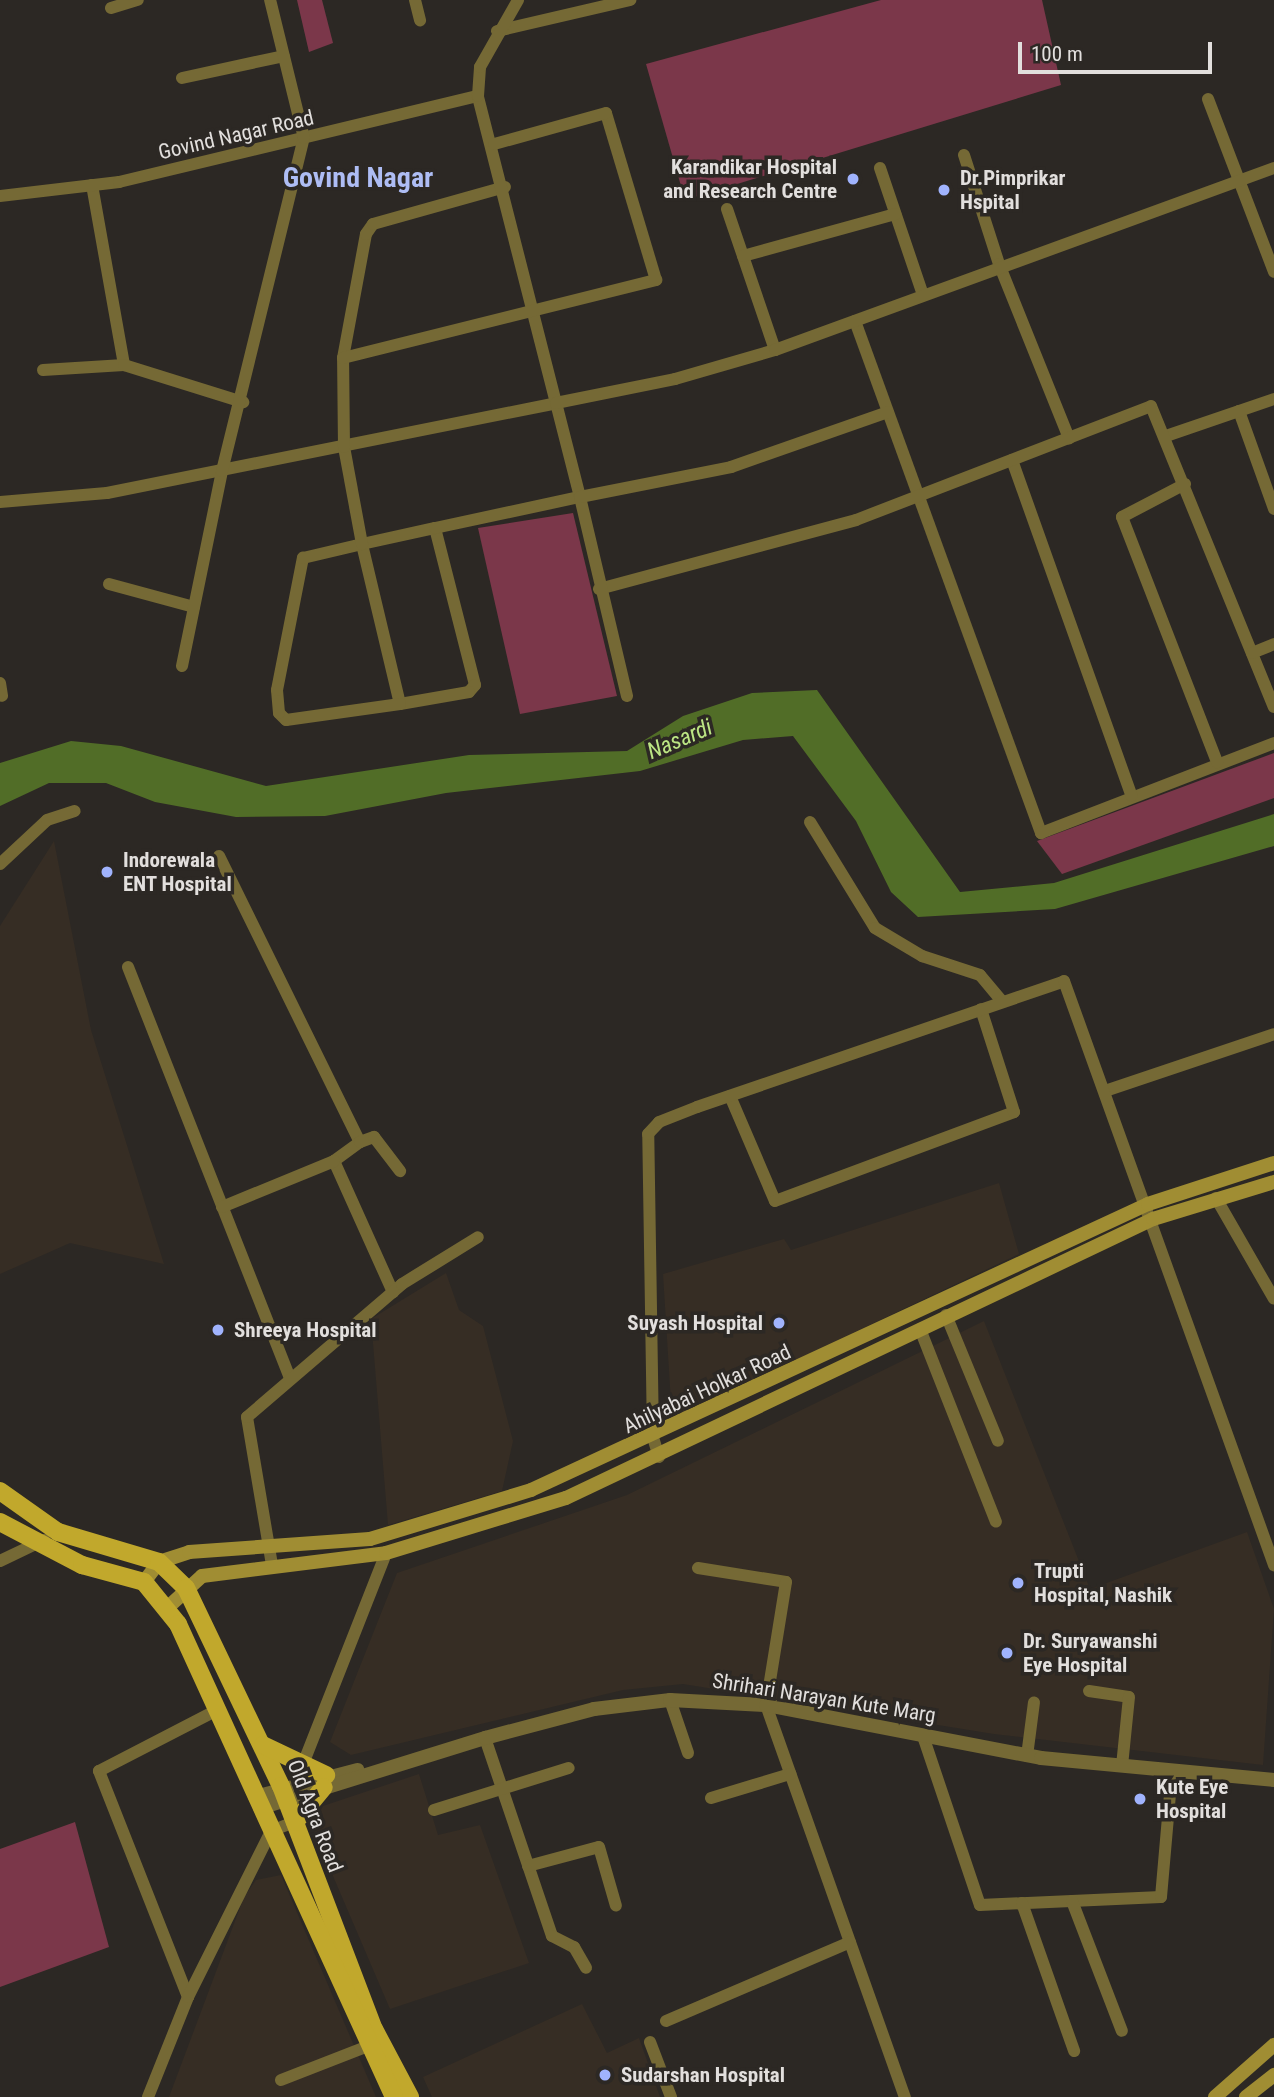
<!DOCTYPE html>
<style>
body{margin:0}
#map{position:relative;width:1274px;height:2097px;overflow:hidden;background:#2c2824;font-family:"Roboto Condensed",sans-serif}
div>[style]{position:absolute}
.built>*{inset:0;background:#362d24}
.green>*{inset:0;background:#7b374a}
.water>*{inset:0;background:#516d27}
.minor>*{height:12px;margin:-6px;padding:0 6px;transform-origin:6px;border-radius:6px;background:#756935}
.tertiary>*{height:14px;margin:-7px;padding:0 7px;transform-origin:7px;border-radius:7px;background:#756935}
.secondary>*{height:14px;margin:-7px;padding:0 7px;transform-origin:7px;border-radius:7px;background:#a08d33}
.primary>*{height:18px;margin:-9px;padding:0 9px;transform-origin:9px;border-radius:9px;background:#c1a82c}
.dots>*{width:19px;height:19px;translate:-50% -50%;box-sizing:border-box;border:4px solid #2c2824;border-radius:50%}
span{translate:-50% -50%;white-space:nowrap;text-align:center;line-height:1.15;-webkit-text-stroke:7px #2c2824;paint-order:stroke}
.street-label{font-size:21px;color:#e2dfdd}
.poi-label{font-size:21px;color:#e2dfdd;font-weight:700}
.right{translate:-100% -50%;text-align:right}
.left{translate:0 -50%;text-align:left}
.water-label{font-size:23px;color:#bce584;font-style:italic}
.district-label{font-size:28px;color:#aebdf4;font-weight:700}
.scale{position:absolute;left:1018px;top:42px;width:194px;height:32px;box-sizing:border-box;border:4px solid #e2dfdd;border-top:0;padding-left:9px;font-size:21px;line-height:24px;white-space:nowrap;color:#e2dfdd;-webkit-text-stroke:5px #2c2824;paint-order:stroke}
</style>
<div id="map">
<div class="built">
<div style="clip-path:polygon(54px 841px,91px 1030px,164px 1264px,70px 1243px,0 1274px,0 926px)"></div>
<div style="clip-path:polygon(999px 1183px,1019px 1254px,672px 1419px,663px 1274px,784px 1239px,791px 1250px)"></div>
<div style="clip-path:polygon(446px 1273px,459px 1310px,483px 1326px,513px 1441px,502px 1491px,388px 1525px,371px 1319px)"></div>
<div style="clip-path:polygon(984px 1321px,1090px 1589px,1247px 1532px,1274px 1609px,1263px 1765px,994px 1734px,683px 1684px,623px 1690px,351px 1755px,330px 1742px,397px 1573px,627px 1495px)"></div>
<div style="clip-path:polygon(419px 1774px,438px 1835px,480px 1825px,529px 1963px,390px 2009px,312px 1827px,323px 1806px)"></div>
<div style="clip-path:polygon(281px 1875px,376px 2097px,169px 2097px,244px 1897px,256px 1880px)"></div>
<div style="clip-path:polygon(582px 2004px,607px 2053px,639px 2038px,660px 2097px,432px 2097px,423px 2077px)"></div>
</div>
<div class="green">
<div style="clip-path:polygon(297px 0,322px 0,333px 43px,309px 52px)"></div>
<div style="clip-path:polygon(881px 0,1042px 0,1061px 85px,685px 200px,646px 64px)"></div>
<div style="clip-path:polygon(573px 513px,617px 696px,520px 714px,478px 528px)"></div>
<div style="clip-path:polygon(1274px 753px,1274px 798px,1062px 874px,1037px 841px)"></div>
<div style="clip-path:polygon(75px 1822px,109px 1947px,0 1987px,0 1849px)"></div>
</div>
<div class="water">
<div style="clip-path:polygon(817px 690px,960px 892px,1054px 883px,1274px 814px,1274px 846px,1055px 909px,918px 917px,891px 892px,856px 821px,793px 736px,743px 740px,640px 771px,446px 793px,325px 816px,236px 817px,155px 802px,106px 783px,49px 783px,0 806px,0 763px,71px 741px,121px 746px,266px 786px,469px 755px,627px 751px,683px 716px,752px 693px)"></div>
</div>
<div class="minor">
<div style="left:415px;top:0;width:21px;rotate:76deg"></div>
<div style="left:111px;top:8px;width:28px;rotate:-17deg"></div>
<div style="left:497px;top:31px;width:137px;rotate:-13.1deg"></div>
<div style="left:182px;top:78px;width:104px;rotate:-12.2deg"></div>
<div style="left:1208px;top:99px;width:185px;rotate:69.1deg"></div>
<div style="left:964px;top:155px;width:114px;rotate:72.2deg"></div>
<div style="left:999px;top:264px;width:188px;rotate:68.1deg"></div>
<div style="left:880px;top:168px;width:134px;rotate:71.3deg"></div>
<div style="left:92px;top:185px;width:183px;rotate:79.9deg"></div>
<div style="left:0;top:196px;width:120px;rotate:-6.7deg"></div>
<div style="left:119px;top:182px;width:369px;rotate:-13.5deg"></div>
<div style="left:727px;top:209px;width:149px;rotate:71.2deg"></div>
<div style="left:743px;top:256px;width:158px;rotate:-15.4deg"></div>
<div style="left:855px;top:321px;width:545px;rotate:70.03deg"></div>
<div style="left:1041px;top:833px;width:250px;rotate:-21.1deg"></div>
<div style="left:343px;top:358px;width:126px;rotate:-79.5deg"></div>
<div style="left:366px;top:234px;width:12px;rotate:-55deg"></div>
<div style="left:373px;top:224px;width:137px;rotate:-15.7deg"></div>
<div style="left:43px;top:370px;width:81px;rotate:-3.5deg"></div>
<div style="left:124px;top:365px;width:125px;rotate:17.3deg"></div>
<div style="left:1239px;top:411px;width:104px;rotate:70.3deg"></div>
<div style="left:1166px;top:436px;width:114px;rotate:-18.9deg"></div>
<div style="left:1012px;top:460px;width:356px;rotate:70.4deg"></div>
<div style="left:1185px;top:484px;width:71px;rotate:152.4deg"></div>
<div style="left:1122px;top:517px;width:263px;rotate:68.8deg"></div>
<div style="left:0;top:502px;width:107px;rotate:-4.8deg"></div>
<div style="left:107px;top:493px;width:458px;rotate:-11.3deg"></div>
<div style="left:556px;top:403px;width:317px;rotate:-104.3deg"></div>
<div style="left:478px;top:96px;width:29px;rotate:-86deg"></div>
<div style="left:480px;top:67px;width:77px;rotate:-60.4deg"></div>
<div style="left:435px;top:528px;width:162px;rotate:75.7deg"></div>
<div style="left:475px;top:685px;width:9px;rotate:131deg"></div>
<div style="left:469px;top:692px;width:70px;rotate:170.1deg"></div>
<div style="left:400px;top:704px;width:164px;rotate:-103.4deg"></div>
<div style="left:362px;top:544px;width:75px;rotate:-12.4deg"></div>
<div style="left:435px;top:528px;width:148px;rotate:-12.1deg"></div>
<div style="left:580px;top:497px;width:97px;rotate:-104.3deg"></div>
<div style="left:556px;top:403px;width:121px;rotate:-11.4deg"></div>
<div style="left:675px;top:379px;width:104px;rotate:-16.2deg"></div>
<div style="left:775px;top:350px;width:531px;rotate:-20.04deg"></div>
<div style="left:109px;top:584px;width:88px;rotate:15.1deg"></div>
<div style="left:599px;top:589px;width:266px;rotate:-15deg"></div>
<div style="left:856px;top:520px;width:316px;rotate:-21.1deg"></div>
<div style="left:1151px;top:406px;width:325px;rotate:67.8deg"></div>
<div style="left:1252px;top:653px;width:24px;rotate:-22deg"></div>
<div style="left:182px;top:666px;width:199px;rotate:-78.4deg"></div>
<div style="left:222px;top:471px;width:343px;rotate:-76.2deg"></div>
<div style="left:304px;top:138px;width:142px;rotate:-103.8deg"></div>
<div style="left:0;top:683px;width:13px;rotate:81deg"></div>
<div style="left:627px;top:696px;width:204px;rotate:-103.3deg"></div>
<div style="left:580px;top:497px;width:154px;rotate:-11.2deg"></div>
<div style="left:731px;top:467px;width:166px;rotate:-19.3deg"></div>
<div style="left:400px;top:704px;width:115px;rotate:172deg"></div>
<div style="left:286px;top:720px;width:10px;rotate:-135deg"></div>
<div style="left:279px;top:713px;width:23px;rotate:-95deg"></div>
<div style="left:277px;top:690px;width:135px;rotate:-78.9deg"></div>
<div style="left:303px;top:558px;width:61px;rotate:-13.3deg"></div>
<div style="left:362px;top:544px;width:99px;rotate:-100.5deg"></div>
<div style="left:344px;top:447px;width:89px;rotate:-90.6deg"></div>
<div style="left:343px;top:358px;width:323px;rotate:-14deg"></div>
<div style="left:656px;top:280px;width:174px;rotate:-106.7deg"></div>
<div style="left:606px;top:113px;width:116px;rotate:164.5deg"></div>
<div style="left:810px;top:822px;width:124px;rotate:58.5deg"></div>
<div style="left:875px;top:928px;width:55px;rotate:30.8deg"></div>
<div style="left:922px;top:956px;width:61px;rotate:18.1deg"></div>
<div style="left:980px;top:975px;width:34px;rotate:50deg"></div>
<div style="left:219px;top:856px;width:319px;rotate:63.8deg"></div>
<div style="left:360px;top:1142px;width:32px;rotate:144deg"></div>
<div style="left:334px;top:1161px;width:144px;rotate:65.8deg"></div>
<div style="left:0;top:864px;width:64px;rotate:-43.1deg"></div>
<div style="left:47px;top:820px;width:29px;rotate:-18deg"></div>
<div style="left:128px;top:967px;width:440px;rotate:68.5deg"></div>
<div style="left:1108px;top:1090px;width:175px;rotate:-18.6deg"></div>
<div style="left:730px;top:1096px;width:114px;rotate:66.8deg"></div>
<div style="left:775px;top:1201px;width:255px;rotate:-20.4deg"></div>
<div style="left:1014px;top:1112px;width:108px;rotate:-107.8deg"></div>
<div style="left:360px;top:1142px;width:15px;rotate:-20deg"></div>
<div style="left:374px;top:1137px;width:43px;rotate:52.6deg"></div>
<div style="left:1216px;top:1198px;width:116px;rotate:60.1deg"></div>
<div style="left:222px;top:1207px;width:121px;rotate:-22.3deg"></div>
<div style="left:946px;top:1315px;width:136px;rotate:67.6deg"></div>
<div style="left:920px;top:1329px;width:207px;rotate:68.5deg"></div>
<div style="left:659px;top:1457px;width:21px;rotate:-107deg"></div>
<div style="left:653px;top:1437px;width:303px;rotate:-90.9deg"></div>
<div style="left:648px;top:1134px;width:16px;rotate:-47deg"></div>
<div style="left:659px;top:1122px;width:41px;rotate:-21.5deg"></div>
<div style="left:697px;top:1107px;width:388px;rotate:-18.9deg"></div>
<div style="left:1064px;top:981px;width:621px;rotate:70.22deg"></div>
<div style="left:0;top:1561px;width:49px;rotate:-25.5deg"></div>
<div style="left:272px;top:1565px;width:150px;rotate:-99.6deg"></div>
<div style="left:247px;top:1417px;width:204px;rotate:-40.6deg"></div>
<div style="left:402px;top:1284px;width:89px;rotate:-31.7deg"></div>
<div style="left:698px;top:1568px;width:89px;rotate:9deg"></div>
<div style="left:786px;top:1582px;width:125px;rotate:99.2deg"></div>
<div style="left:766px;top:1705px;width:416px;rotate:70.5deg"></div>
<div style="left:1089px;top:1691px;width:40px;rotate:8.5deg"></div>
<div style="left:1129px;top:1697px;width:69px;rotate:95.8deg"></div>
<div style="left:670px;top:1700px;width:56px;rotate:71.2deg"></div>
<div style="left:923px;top:1736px;width:178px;rotate:71.4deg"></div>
<div style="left:980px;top:1905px;width:181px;rotate:-2.5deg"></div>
<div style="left:1161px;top:1897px;width:127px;rotate:-85deg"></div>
<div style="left:485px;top:1738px;width:209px;rotate:71.3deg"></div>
<div style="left:552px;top:1936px;width:25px;rotate:27deg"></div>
<div style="left:574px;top:1947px;width:24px;rotate:60deg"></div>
<div style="left:1027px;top:1756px;width:54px;rotate:-82.6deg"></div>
<div style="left:303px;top:1764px;width:227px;rotate:-68.5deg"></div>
<div style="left:711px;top:1798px;width:83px;rotate:-16.9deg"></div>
<div style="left:434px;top:1810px;width:141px;rotate:-17.3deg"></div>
<div style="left:528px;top:1866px;width:73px;rotate:-15deg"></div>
<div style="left:599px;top:1847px;width:61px;rotate:73.9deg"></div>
<div style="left:1072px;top:1901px;width:139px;rotate:69deg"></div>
<div style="left:1022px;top:1903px;width:157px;rotate:70.6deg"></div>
<div style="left:188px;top:1997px;width:243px;rotate:-111.5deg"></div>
<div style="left:99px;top:1771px;width:131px;rotate:-27.3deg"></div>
<div style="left:666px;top:2021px;width:200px;rotate:-23.2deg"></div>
<div style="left:650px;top:2042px;width:59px;rotate:69.1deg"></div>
<div style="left:281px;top:2080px;width:93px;rotate:-21.3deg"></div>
<div style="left:148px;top:2097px;width:108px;rotate:-68.2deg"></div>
<div style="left:188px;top:1997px;width:186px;rotate:-63.4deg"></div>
<div style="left:271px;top:1831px;width:26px;rotate:-21deg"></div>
</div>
<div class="tertiary">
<div style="left:255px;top:1797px;width:106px;rotate:-14.8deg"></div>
<div style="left:260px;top:1808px;width:236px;rotate:-17.3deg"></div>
<div style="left:485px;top:1738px;width:113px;rotate:-14.9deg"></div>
<div style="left:594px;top:1709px;width:77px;rotate:-6.8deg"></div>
<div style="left:670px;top:1700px;width:96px;rotate:3deg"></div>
<div style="left:766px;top:1705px;width:280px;rotate:10.9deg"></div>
<div style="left:1041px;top:1758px;width:234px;rotate:5.4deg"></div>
</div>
<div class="secondary">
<div style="left:144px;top:1582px;width:25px;rotate:-53deg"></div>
<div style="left:159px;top:1562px;width:32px;rotate:-18deg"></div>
<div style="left:189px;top:1552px;width:181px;rotate:-4.1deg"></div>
<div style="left:370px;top:1539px;width:168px;rotate:-16.9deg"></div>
<div style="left:531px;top:1490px;width:680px;rotate:-24.87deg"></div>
<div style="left:1148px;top:1204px;width:133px;rotate:-18deg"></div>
<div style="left:166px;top:1609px;width:49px;rotate:-42.5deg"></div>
<div style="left:202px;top:1576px;width:185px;rotate:-7.1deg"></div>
<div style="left:386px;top:1553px;width:188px;rotate:-17deg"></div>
<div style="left:566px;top:1498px;width:650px;rotate:-25.42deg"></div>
<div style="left:1153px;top:1219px;width:127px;rotate:-17deg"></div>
<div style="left:1215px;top:2097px;width:79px;rotate:-41.4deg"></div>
<div style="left:1246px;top:2097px;width:36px;rotate:-38deg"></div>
</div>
<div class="primary">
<div style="left:0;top:1491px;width:71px;rotate:35.3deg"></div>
<div style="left:58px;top:1532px;width:105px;rotate:16.5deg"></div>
<div style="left:159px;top:1562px;width:37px;rotate:44deg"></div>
<div style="left:186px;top:1588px;width:220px;rotate:64.4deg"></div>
<div style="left:281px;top:1786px;width:260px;rotate:69.1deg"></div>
<div style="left:374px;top:2029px;width:77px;rotate:62.1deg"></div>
<div style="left:0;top:1522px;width:93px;rotate:27.7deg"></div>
<div style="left:82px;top:1565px;width:64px;rotate:15.3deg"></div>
<div style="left:144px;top:1582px;width:54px;rotate:51deg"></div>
<div style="left:178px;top:1624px;width:520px;rotate:65.46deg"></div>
<div style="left:263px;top:1745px;width:70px;rotate:25.5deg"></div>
<div style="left:295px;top:1822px;width:45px;rotate:-50.4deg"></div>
</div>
<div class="dots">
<div style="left:853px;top:179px;background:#a0b3fd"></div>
<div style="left:944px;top:190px;background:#a0b3fd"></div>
<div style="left:107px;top:872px;background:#a0b3fd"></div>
<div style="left:779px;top:1323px;background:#a0b3fd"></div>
<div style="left:218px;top:1330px;background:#a0b3fd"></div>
<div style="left:1018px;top:1583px;background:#a0b3fd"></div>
<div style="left:1007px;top:1653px;background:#a0b3fd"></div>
<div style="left:1140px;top:1799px;background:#a0b3fd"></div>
<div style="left:605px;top:2075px;background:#a0b3fd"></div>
</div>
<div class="street-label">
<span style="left:236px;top:135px;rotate:-13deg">Govind Nagar Road</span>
<span style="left:707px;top:1389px;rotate:-25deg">Ahilyabai Holkar Road</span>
<span style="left:824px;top:1698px;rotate:9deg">Shrihari Narayan Kute Marg</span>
<span style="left:315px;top:1816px;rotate:69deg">Old Agra Road</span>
</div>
<div class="poi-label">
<span class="right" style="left:837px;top:179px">Karandikar Hospital<br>and Research Centre</span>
<span class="left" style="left:960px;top:190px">Dr.Pimprikar<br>Hspital</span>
<span class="left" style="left:123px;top:872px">Indorewala<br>ENT Hospital</span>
<span class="right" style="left:763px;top:1323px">Suyash Hospital</span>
<span class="left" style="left:234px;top:1330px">Shreeya Hospital</span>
<span class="left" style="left:1034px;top:1583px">Trupti<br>Hospital, Nashik</span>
<span class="left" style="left:1023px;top:1653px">Dr. Suryawanshi<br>Eye Hospital</span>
<span class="left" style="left:1156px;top:1799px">Kute Eye<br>Hospital</span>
<span class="left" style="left:621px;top:2075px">Sudarshan Hospital</span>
</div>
<div class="water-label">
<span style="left:680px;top:740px;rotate:-23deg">Nasardi</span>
</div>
<div class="district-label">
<span style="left:358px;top:178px">Govind Nagar</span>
</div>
<div class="scale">100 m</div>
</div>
